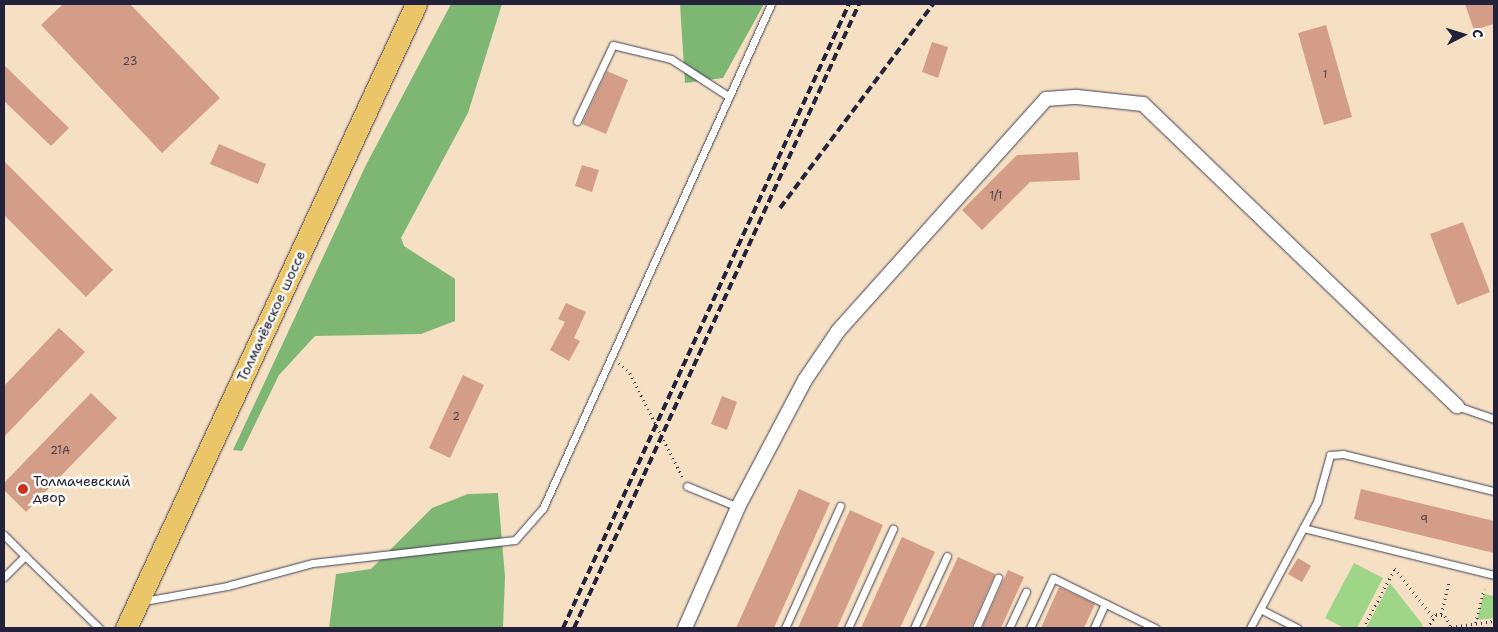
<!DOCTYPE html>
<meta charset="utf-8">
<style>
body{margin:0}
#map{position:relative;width:1498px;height:632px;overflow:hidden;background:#f5e0c4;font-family:"Shantell Sans",sans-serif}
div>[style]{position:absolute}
.green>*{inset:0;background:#9ed587}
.forest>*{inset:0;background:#7eb674}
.building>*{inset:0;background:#d49d88}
.path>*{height:2.5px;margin-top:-1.25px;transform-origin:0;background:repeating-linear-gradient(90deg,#423e50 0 1px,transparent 0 5px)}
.roads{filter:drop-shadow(0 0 1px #423e50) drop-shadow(0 0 1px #423e50)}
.lane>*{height:7px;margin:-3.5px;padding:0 3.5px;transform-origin:3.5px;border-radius:3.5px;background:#fff}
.street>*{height:14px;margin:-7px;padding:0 7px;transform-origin:7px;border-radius:7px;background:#fff}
.primary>*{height:21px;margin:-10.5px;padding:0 10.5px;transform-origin:10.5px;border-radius:10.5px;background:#ebc669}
.rail>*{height:4px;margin-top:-2px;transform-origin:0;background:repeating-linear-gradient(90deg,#22223b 0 8px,transparent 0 12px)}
.dots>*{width:14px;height:14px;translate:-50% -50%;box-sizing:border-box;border:2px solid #fdfcf7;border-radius:50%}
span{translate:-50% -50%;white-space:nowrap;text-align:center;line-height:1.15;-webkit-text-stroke:5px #fdfcf7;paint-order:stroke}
.number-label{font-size:11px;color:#4e414e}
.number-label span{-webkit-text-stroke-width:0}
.street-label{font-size:14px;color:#22223b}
.poi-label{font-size:14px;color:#22223b}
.left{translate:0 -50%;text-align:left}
.frame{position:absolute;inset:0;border:5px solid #22223b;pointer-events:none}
.north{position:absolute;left:1438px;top:10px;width:50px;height:50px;-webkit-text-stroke:4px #fdfcf7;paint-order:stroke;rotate:85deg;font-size:14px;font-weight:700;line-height:20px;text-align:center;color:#22223b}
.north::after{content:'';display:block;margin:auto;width:18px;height:22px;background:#22223b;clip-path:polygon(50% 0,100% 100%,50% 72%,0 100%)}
</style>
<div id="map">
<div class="green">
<div style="clip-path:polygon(1354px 563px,1383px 578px,1357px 628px,1344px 628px,1325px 618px)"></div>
<div style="clip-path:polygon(1390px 583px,1422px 624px,1423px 628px,1366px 628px)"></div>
<div style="clip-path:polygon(1484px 594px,1494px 596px,1494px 618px,1477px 620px)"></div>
</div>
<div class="forest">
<div style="clip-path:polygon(451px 4px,502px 4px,468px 113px,401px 238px,404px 246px,455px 279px,455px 321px,421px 334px,315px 336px,279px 375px,242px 451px,233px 450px,366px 165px)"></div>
<div style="clip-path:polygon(680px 4px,764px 4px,723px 78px,685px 83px)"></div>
<div style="clip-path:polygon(498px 493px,505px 577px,503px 628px,329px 628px,336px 574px,371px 569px,432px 508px,468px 494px)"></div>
</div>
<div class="building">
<div style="clip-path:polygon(63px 4px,130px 4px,220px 98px,162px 153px,41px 25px)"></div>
<div style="clip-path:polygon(1465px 4px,1494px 4px,1494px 24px,1474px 30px)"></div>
<div style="clip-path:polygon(1326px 25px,1352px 117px,1324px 125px,1298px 33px)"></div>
<div style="clip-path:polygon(932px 42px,948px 47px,938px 78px,922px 72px)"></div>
<div style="clip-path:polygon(4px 65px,69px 128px,51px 146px,4px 101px)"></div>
<div style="clip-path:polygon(607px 71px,628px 80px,606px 134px,582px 124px)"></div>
<div style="clip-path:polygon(219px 144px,266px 164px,258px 184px,210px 164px)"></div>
<div style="clip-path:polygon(1078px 152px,1080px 180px,1030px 182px,982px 230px,962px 210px,1017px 155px)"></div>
<div style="clip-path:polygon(4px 161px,113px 270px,86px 297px,4px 215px)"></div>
<div style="clip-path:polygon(582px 165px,599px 170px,592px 192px,575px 186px)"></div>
<div style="clip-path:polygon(1463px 222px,1490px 292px,1457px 305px,1430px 234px)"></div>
<div style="clip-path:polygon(566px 303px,586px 312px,574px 338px,580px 341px,569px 361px,550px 350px,565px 322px,558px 319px)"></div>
<div style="clip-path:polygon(59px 328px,85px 352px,4px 437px,4px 386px)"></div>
<div style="clip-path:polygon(463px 375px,484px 385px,450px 458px,429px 448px)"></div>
<div style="clip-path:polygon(91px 393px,117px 418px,26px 512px,4px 490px,4px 483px)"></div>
<div style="clip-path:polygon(722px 396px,737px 402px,727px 430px,711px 424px)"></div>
<div style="clip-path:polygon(799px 489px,830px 503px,774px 628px,736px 628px)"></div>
<div style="clip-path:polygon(1361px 489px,1494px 521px,1494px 553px,1354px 519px)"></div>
<div style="clip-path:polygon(850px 510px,883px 525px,837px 628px,798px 628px)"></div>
<div style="clip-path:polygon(902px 537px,935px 552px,900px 628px,861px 628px)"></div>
<div style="clip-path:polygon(958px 557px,995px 574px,971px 628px,925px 628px)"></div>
<div style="clip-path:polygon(1298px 558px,1311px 566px,1302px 582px,1288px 574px)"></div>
<div style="clip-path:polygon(1008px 570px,1024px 577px,1001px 628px,982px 628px)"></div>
<div style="clip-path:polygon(1059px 587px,1095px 604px,1084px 628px,1041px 628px)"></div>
</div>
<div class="path">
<div style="left:619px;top:363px;width:15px;rotate:42deg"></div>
<div style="left:630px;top:373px;width:118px;rotate:63.2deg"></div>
<div style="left:1441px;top:614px;width:34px;rotate:-76deg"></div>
<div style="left:1451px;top:627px;width:43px;rotate:-7.9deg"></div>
<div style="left:1363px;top:628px;width:68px;rotate:-61.9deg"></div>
<div style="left:1395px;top:568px;width:61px;rotate:52.4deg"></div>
<div style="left:1427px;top:628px;width:17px;rotate:-57deg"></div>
<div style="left:1436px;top:614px;width:9px;rotate:13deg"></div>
<div style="left:1445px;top:616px;width:13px;rotate:61deg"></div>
<div style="left:1474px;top:628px;width:40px;rotate:-75.6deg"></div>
</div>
<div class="roads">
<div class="lane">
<div style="left:577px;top:121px;width:84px;rotate:-64.7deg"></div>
<div style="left:613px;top:45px;width:60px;rotate:13.6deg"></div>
<div style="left:671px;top:59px;width:68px;rotate:33deg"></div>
<div style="left:1457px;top:406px;width:39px;rotate:19deg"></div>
<div style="left:687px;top:486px;width:55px;rotate:22.4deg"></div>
<div style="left:1303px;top:528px;width:197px;rotate:13.8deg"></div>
<div style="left:4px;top:535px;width:30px;rotate:45deg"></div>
<div style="left:4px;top:577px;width:30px;rotate:-45deg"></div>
<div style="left:25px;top:556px;width:103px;rotate:44.2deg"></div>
<div style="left:144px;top:601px;width:84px;rotate:-10.2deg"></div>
<div style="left:227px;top:586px;width:89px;rotate:-15deg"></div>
<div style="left:313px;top:563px;width:203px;rotate:-6.5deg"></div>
<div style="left:515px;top:540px;width:43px;rotate:-48.8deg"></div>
<div style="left:543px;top:508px;width:553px;rotate:-65.66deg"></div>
<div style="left:1260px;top:609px;width:42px;rotate:27.2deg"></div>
<div style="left:785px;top:628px;width:134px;rotate:-65.7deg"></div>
<div style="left:848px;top:628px;width:109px;rotate:-65.6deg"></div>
<div style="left:914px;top:628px;width:79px;rotate:-65.4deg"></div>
<div style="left:976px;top:628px;width:55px;rotate:-66.3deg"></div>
<div style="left:1009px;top:628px;width:40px;rotate:-65deg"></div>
<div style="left:1030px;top:628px;width:55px;rotate:-65.3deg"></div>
<div style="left:1053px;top:578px;width:114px;rotate:26.1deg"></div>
<div style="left:1094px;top:628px;width:27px;rotate:-66deg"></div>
<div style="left:1250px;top:628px;width:143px;rotate:-62deg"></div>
<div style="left:1317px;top:502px;width:49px;rotate:-74.5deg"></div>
<div style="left:1330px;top:455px;width:13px;rotate:-4deg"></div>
<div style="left:1343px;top:454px;width:155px;rotate:13.8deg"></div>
</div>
<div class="street">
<div style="left:685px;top:628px;width:132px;rotate:-66.3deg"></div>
<div style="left:738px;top:507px;width:144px;rotate:-62.2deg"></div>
<div style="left:805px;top:380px;width:59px;rotate:-56deg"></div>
<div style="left:838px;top:331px;width:312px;rotate:-48.1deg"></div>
<div style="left:1046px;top:99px;width:31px;rotate:-4deg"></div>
<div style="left:1077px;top:97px;width:66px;rotate:6.1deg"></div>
<div style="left:1143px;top:104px;width:436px;rotate:43.9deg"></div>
</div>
<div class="primary">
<div style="left:126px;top:628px;width:688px;rotate:-65.07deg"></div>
</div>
</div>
<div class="rail">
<div style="left:780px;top:208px;width:255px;rotate:-53.1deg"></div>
<div style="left:563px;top:628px;width:686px;rotate:-65.38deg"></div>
<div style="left:574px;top:628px;width:686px;rotate:-65.45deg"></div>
</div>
<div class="dots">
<div style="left:23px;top:489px;background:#c8321e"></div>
</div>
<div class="number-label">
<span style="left:130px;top:62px">23</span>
<span style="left:1325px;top:75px">1</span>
<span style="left:996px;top:196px">1/1</span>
<span style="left:456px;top:417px">2</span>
<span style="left:60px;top:451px">21А</span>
<span style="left:1424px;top:520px">9</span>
</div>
<div class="street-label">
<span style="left:271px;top:316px;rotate:-65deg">Толмачёвское шоссе</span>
</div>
<div class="poi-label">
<span class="left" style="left:33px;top:489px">Толмачевский<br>двор</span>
</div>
<div class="frame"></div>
<div class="north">С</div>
</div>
